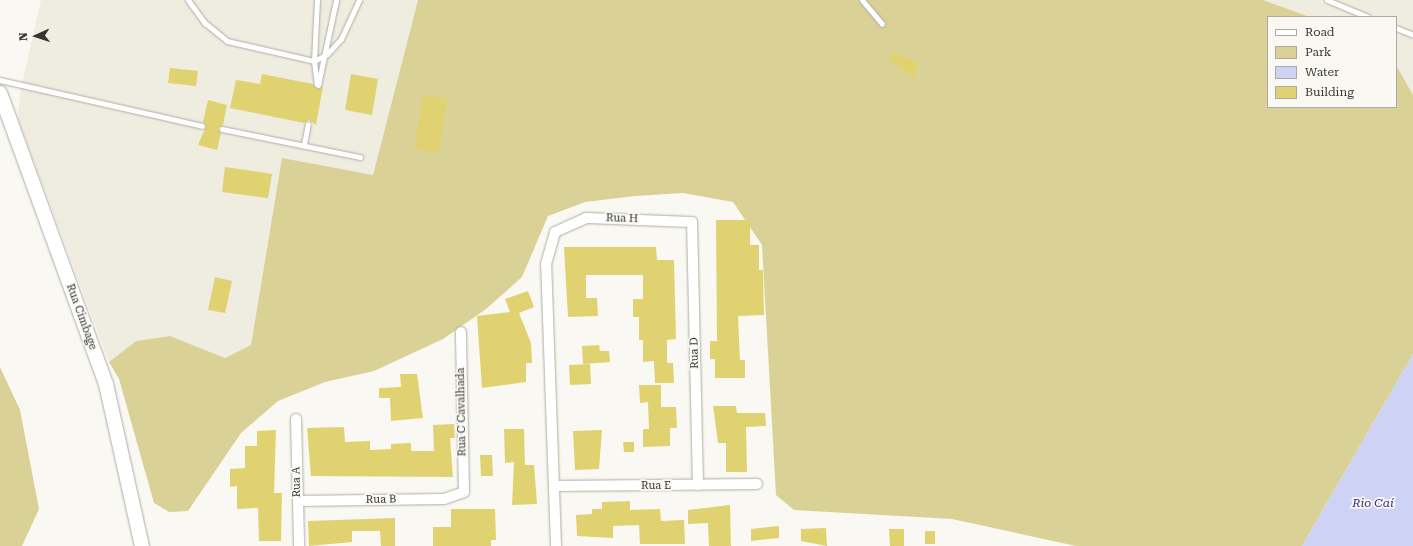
<!DOCTYPE html>
<meta charset="utf-8">
<style>
body{margin:0}
#map{position:relative;width:1413px;height:546px;overflow:hidden;background:#f9f8f3;font-family:"Roboto Serif",serif}
div>[style]{position:absolute}
.built>*{inset:0;background:#eeede0}
.green>*{inset:0;background:#dad196}
.water>*{inset:0;background:#ced3f5}
.building>*{inset:0;background:#e0d271}
.roads{filter:drop-shadow(0 0 1px #adada8) drop-shadow(0 0 1px #adada8)}
.lane>*{height:5px;margin:-2.5px;padding:0 2.5px;transform-origin:2.5px;border-radius:2.5px;background:#fff}
.street>*{height:10px;margin:-5px;padding:0 5px;transform-origin:5px;border-radius:5px;background:#fff}
.secondary>*{height:14px;margin:-7px;padding:0 7px;transform-origin:7px;border-radius:7px;background:#fff}
span{translate:-50% -50%;white-space:nowrap;text-align:center;line-height:1.15;-webkit-text-stroke:3.5px #f9f8f3;paint-order:stroke}
.street-label{font-size:11px;color:#363634}
.water-label{font-size:12px;color:#35308d;font-style:italic}
.legend{position:absolute;left:1267px;top:16px;width:130px;height:92px;box-sizing:border-box;background:#f9f8f3;border:1px solid #abaaa7;margin:0;padding:5px 7px;list-style:none;font-size:12px;color:#363634}
.legend li{display:flex;align-items:center;gap:8px;height:20px}
.legend b{width:20px;border:1px solid #abaaa7}
.north{position:absolute;left:16px;top:16px;width:40px;height:40px;-webkit-text-stroke:3px #f9f8f3;paint-order:stroke;rotate:267deg;font-size:11px;font-weight:700;line-height:16px;text-align:center;color:#363634}
.north::after{content:'';display:block;margin:auto;width:14px;height:18px;background:#363634;clip-path:polygon(50% 0,100% 100%,50% 72%,0 100%)}
</style>
<div id="map">
<div class="built">
<div style="clip-path:polygon(41px 0,418px 0,373px 175px,282px 159px,251px 345px,225px 358px,170px 336px,136px 341px,109px 362px,18px 119px,20px 92px)"></div>
<div style="clip-path:polygon(1263px 0,1413px 0,1413px 95px,1396px 65px,1396px 17px,1310px 17px)"></div>
</div>
<div class="green">
<div style="clip-path:polygon(418px 0,1263px 0,1310px 17px,1268px 17px,1268px 107px,1396px 107px,1396px 65px,1413px 95px,1413px 354px,1302px 546px,1076px 546px,952px 519px,794px 510px,776px 495px,762px 245px,733px 202px,683px 193px,635px 196px,585px 202px,548px 216px,522px 277px,486px 309px,443px 339px,374px 371px,325px 382px,278px 401px,241px 433px,188px 511px,169px 512px,154px 503px,119px 379px,109px 362px,136px 341px,170px 336px,225px 358px,251px 345px,282px 158px,373px 175px)"></div>
<div style="clip-path:polygon(0 367px,20px 410px,39px 509px,22px 546px,0 546px)"></div>
</div>
<div class="water">
<div style="clip-path:polygon(1413px 354px,1413px 546px,1302px 546px,1406px 366px)"></div>
</div>
<div class="building">
<div style="clip-path:polygon(894px 53px,917px 62px,915px 80px,888px 58px)"></div>
<div style="clip-path:polygon(170px 68px,198px 71px,196px 86px,168px 83px)"></div>
<div style="clip-path:polygon(262px 74px,313px 84px,318px 89px,323px 86px,316px 125px,309px 120px,304px 123px,230px 108px,236px 80px,260px 84px)"></div>
<div style="clip-path:polygon(351px 74px,378px 79px,372px 115px,345px 110px)"></div>
<div style="clip-path:polygon(423px 95px,447px 99px,439px 153px,414px 149px)"></div>
<div style="clip-path:polygon(208px 100px,227px 105px,223px 125px,218px 128px,221px 133px,217px 150px,198px 145px,206px 126px,203px 122px)"></div>
<div style="clip-path:polygon(225px 167px,272px 174px,268px 198px,222px 192px)"></div>
<div style="clip-path:polygon(716px 220px,750px 220px,750px 245px,759px 245px,759px 270px,763px 270px,764px 315px,738px 316px,740px 360px,745px 360px,745px 378px,715px 378px,715px 359px,710px 359px,710px 341px,717px 341px)"></div>
<div style="clip-path:polygon(564px 247px,656px 247px,657px 260px,674px 260px,676px 339px,667px 340px,667px 363px,673px 363px,674px 383px,655px 383px,654px 361px,643px 362px,643px 340px,639px 340px,639px 317px,633px 317px,633px 299px,643px 299px,643px 275px,586px 275px,586px 298px,597px 298px,598px 316px,568px 317px)"></div>
<div style="clip-path:polygon(215px 277px,232px 281px,225px 313px,208px 310px)"></div>
<div style="clip-path:polygon(528px 291px,534px 307px,519px 313px,531px 343px,532px 363px,526px 363px,526px 382px,482px 388px,477px 316px,510px 312px,505px 299px)"></div>
<div style="clip-path:polygon(599px 345px,600px 351px,609px 351px,610px 362px,583px 364px,582px 346px)"></div>
<div style="clip-path:polygon(590px 364px,591px 384px,570px 385px,569px 365px)"></div>
<div style="clip-path:polygon(400px 374px,417px 374px,423px 418px,391px 421px,390px 398px,379px 398px,379px 388px,401px 387px)"></div>
<div style="clip-path:polygon(639px 385px,661px 385px,661px 407px,676px 407px,677px 428px,670px 428px,670px 446px,643px 447px,643px 429px,649px 429px,648px 402px,640px 403px)"></div>
<div style="clip-path:polygon(713px 406px,736px 406px,737px 413px,765px 413px,766px 426px,746px 427px,747px 472px,726px 472px,726px 443px,718px 443px)"></div>
<div style="clip-path:polygon(454px 424px,455px 438px,450px 438px,453px 477px,311px 476px,307px 428px,344px 427px,345px 442px,370px 441px,370px 450px,391px 449px,391px 444px,411px 443px,411px 451px,434px 451px,433px 425px)"></div>
<div style="clip-path:polygon(504px 429px,524px 429px,525px 465px,534px 465px,537px 504px,512px 505px,514px 462px,505px 463px)"></div>
<div style="clip-path:polygon(276px 430px,274px 493px,282px 493px,281px 541px,259px 541px,258px 508px,237px 509px,237px 486px,230px 487px,230px 469px,245px 468px,245px 446px,257px 446px,257px 431px)"></div>
<div style="clip-path:polygon(602px 430px,599px 469px,575px 470px,573px 431px)"></div>
<div style="clip-path:polygon(623px 442px,634px 442px,634px 452px,624px 452px)"></div>
<div style="clip-path:polygon(480px 455px,492px 455px,493px 476px,481px 476px)"></div>
<div style="clip-path:polygon(630px 501px,630px 510px,660px 509px,661px 521px,684px 520px,685px 544px,640px 544px,639px 525px,613px 526px,613px 538px,577px 536px,576px 515px,592px 514px,592px 509px,602px 509px,602px 502px)"></div>
<div style="clip-path:polygon(730px 505px,731px 546px,709px 546px,708px 523px,688px 524px,688px 510px)"></div>
<div style="clip-path:polygon(451px 509px,495px 509px,496px 540px,491px 540px,491px 546px,433px 546px,433px 527px,451px 527px)"></div>
<div style="clip-path:polygon(395px 518px,395px 546px,381px 546px,380px 531px,352px 531px,352px 542px,309px 546px,308px 521px)"></div>
<div style="clip-path:polygon(779px 526px,779px 538px,751px 541px,751px 529px)"></div>
<div style="clip-path:polygon(826px 528px,827px 546px,801px 541px,801px 529px)"></div>
<div style="clip-path:polygon(889px 529px,904px 529px,904px 546px,890px 546px)"></div>
<div style="clip-path:polygon(925px 531px,935px 531px,935px 544px,925px 544px)"></div>
</div>
<div class="roads">
<div class="lane">
<div style="left:188px;top:0;width:29px;rotate:54deg"></div>
<div style="left:205px;top:23px;width:28px;rotate:39deg"></div>
<div style="left:227px;top:41px;width:89px;rotate:12.9deg"></div>
<div style="left:314px;top:61px;width:15px;rotate:-28deg"></div>
<div style="left:327px;top:54px;width:21px;rotate:-47deg"></div>
<div style="left:341px;top:39px;width:43px;rotate:-65.2deg"></div>
<div style="left:317px;top:0;width:61px;rotate:92.8deg"></div>
<div style="left:314px;top:61px;width:23px;rotate:83deg"></div>
<div style="left:862px;top:0;width:31px;rotate:50deg"></div>
<div style="left:1327px;top:0;width:44px;rotate:22.5deg"></div>
<div style="left:1396px;top:28px;width:18px;rotate:22deg"></div>
<div style="left:0;top:80px;width:207px;rotate:12.8deg"></div>
<div style="left:318px;top:85px;width:87px;rotate:-78deg"></div>
<div style="left:222px;top:129px;width:141px;rotate:11.5deg"></div>
<div style="left:304px;top:144px;width:20px;rotate:-79deg"></div>
</div>
<div class="street">
<div style="left:296px;top:419px;width:127px;rotate:88.6deg"></div>
<div style="left:555px;top:486px;width:202px;rotate:-0.6deg"></div>
<div style="left:298px;top:501px;width:146px;rotate:-0.8deg"></div>
<div style="left:444px;top:499px;width:21px;rotate:-19deg"></div>
<div style="left:464px;top:492px;width:160px;rotate:-91.1deg"></div>
<div style="left:556px;top:546px;width:282px;rotate:-92deg"></div>
<div style="left:546px;top:264px;width:33px;rotate:-74deg"></div>
<div style="left:555px;top:232px;width:34px;rotate:-24deg"></div>
<div style="left:586px;top:218px;width:106px;rotate:2.2deg"></div>
<div style="left:692px;top:222px;width:263px;rotate:88.7deg"></div>
</div>
<div class="secondary">
<div style="left:0;top:93px;width:310px;rotate:70deg"></div>
<div style="left:106px;top:384px;width:166px;rotate:77.5deg"></div>
</div>
</div>
<div class="street-label">
<span style="left:622px;top:219px;rotate:2deg">Rua H</span>
<span style="left:81px;top:317px;rotate:70deg">Rua Cimbage</span>
<span style="left:695px;top:353px;rotate:-91deg">Rua D</span>
<span style="left:462px;top:412px;rotate:-91deg">Rua C Cavalhada</span>
<span style="left:297px;top:482px;rotate:-91deg">Rua A</span>
<span style="left:656px;top:486px">Rua E</span>
<span style="left:381px;top:500px;rotate:-1deg">Rua B</span>
</div>
<div class="water-label">
<span style="left:1373px;top:504px">Rio Caí</span>
</div>
<ul class="legend">
<li><b style="height:5px;background:#fff"></b>Road</li>
<li><b style="height:11px;background:#dad196"></b>Park</li>
<li><b style="height:11px;background:#ced3f5"></b>Water</li>
<li><b style="height:11px;background:#e0d271"></b>Building</li>
</ul>
<div class="north">N</div>
</div>
